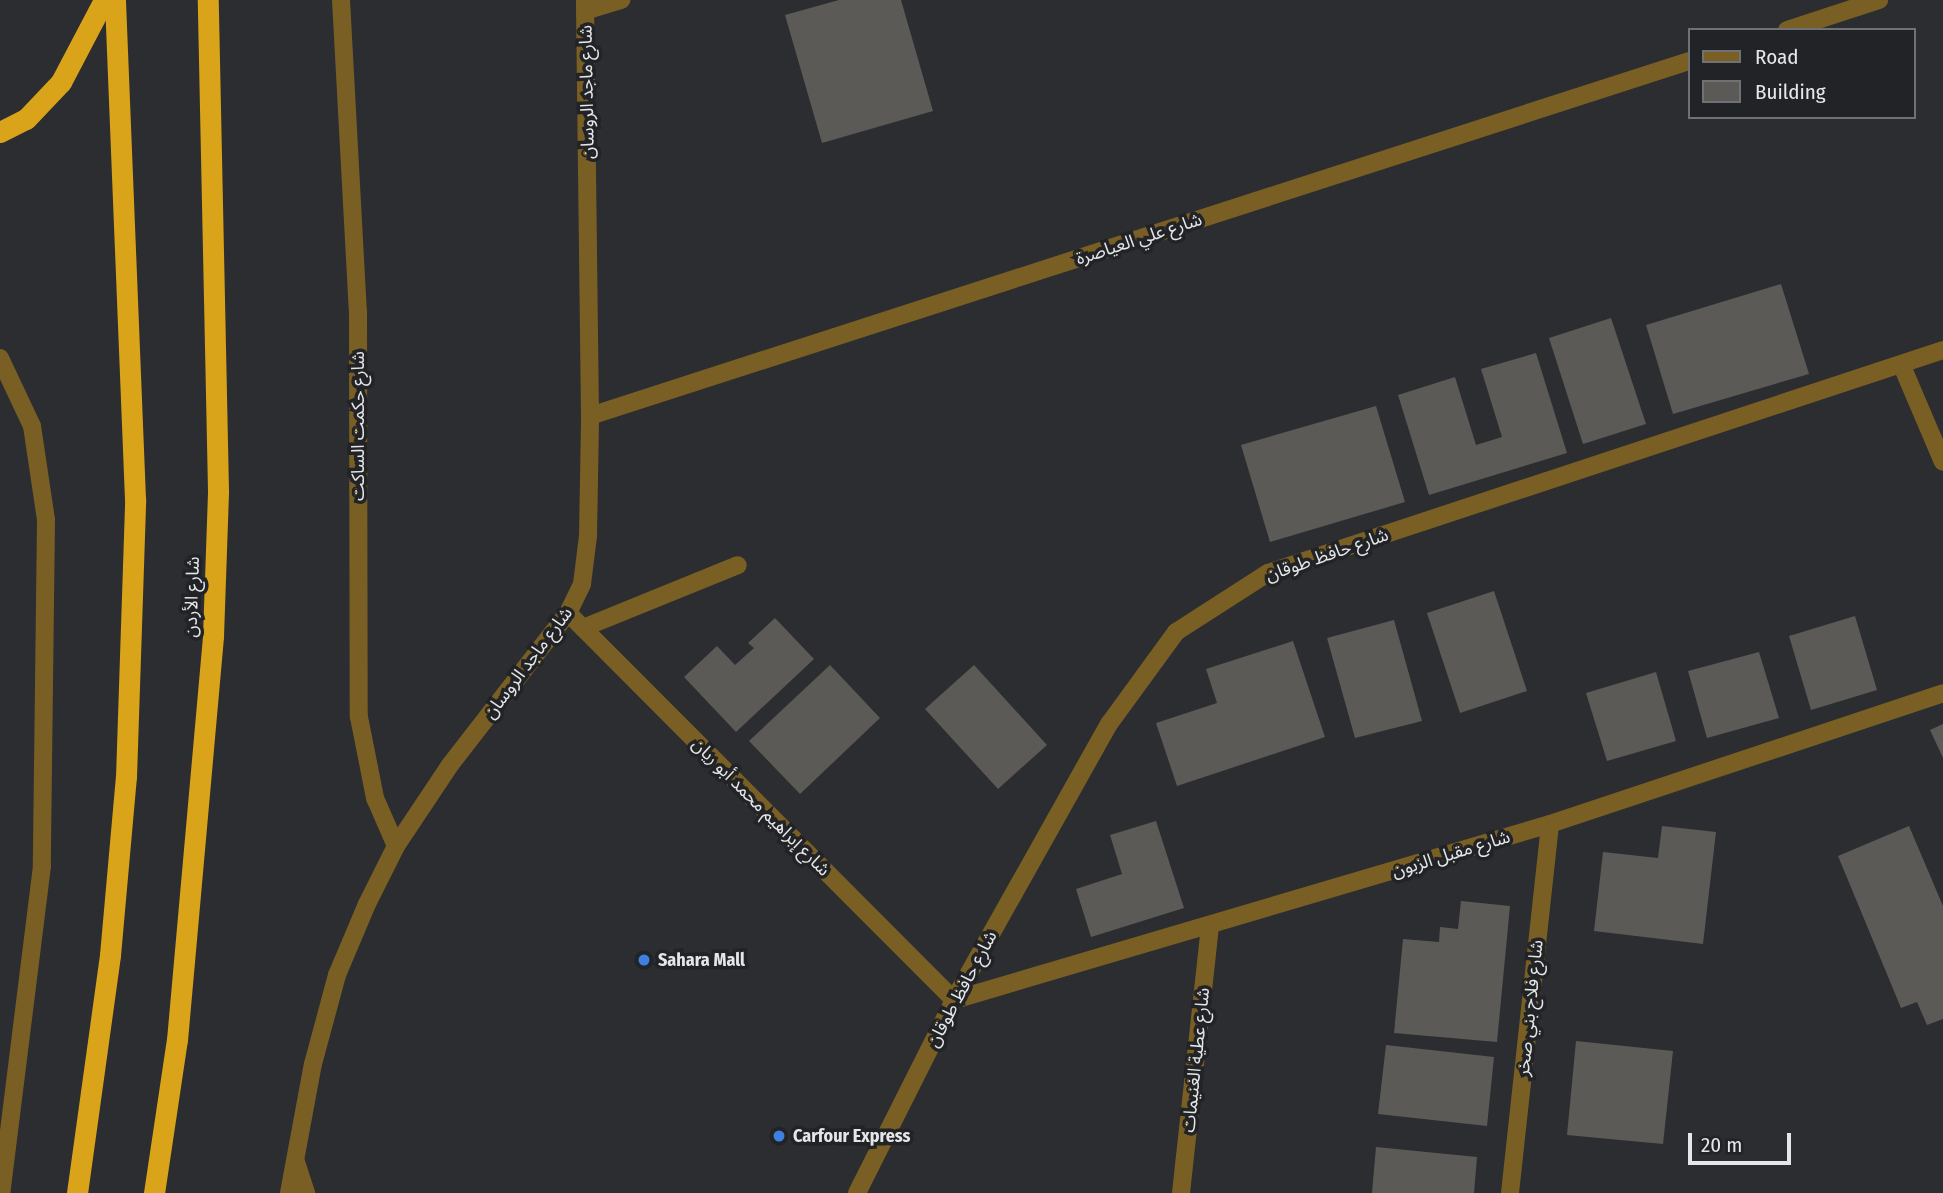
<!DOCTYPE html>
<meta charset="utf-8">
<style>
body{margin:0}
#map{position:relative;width:1943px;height:1193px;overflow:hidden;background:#2c2d30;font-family:"Fira Sans Condensed","Noto Sans Arabic",sans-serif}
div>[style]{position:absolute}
.building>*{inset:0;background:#5c5a57}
.minor>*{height:18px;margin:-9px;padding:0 9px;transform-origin:9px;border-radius:9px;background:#795f24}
.highway>*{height:21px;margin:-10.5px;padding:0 10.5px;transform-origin:10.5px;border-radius:10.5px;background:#d9a419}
.dots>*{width:19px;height:19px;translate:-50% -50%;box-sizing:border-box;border:4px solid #222326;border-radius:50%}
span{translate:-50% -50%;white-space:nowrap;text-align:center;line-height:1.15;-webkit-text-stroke:7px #222326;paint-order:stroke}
.street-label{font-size:18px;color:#e5e6e8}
.poi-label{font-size:18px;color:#e5e6e8;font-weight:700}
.left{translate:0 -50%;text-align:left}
.legend{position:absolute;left:1688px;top:28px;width:228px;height:91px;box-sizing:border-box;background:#222326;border:2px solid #707174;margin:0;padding:9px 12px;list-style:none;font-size:21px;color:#e5e6e8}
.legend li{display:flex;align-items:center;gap:14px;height:35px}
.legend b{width:35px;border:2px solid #707174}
.scale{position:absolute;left:1688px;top:1133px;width:103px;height:32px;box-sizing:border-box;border:4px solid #e5e6e8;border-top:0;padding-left:9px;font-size:21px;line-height:24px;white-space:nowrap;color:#e5e6e8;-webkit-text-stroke:5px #222326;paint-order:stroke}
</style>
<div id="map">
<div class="building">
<div style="clip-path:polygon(839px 0,901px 0,933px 111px,822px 143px,785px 15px)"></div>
<div style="clip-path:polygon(1781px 284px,1809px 374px,1673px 414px,1646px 325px)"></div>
<div style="clip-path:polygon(1611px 318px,1646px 424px,1583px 444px,1549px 338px)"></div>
<div style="clip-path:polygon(1536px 353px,1567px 453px,1429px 495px,1398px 395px,1455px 377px,1476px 445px,1502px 437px,1481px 369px)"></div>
<div style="clip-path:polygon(1376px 406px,1405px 502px,1270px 542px,1241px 445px)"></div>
<div style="clip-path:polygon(1494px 591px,1527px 691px,1460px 713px,1427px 613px)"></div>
<div style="clip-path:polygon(1855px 616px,1877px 690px,1811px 710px,1789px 636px)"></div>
<div style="clip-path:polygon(775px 618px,814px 659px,736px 732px,684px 677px,717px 646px,735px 665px,754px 648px,748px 643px)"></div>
<div style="clip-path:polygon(1394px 620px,1422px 721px,1355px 738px,1327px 638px)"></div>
<div style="clip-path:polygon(1293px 641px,1325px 737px,1177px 786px,1156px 723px,1217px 703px,1206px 669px)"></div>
<div style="clip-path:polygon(1759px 652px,1779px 718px,1707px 738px,1688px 671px)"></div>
<div style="clip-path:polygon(830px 665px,880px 718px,800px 794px,749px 741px)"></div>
<div style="clip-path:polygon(974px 665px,1047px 745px,998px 789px,925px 709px)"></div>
<div style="clip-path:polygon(1656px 672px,1676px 741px,1607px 761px,1586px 693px)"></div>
<div style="clip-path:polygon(1943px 724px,1943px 758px,1930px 730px)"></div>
<div style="clip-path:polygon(1156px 821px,1184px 908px,1091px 937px,1076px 889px,1122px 874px,1110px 835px)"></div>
<div style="clip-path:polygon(1662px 826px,1716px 832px,1703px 944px,1594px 931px,1603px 852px,1658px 858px)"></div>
<div style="clip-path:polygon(1909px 826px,1943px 906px,1943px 1019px,1927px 1025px,1917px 1002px,1901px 1008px,1838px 856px)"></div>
<div style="clip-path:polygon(1461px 901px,1510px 906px,1497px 1042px,1394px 1033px,1403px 939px,1439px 942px,1440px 927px,1458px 929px)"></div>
<div style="clip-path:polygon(1576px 1041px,1673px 1051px,1663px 1144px,1567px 1135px)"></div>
<div style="clip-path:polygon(1386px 1045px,1494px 1057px,1487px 1126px,1378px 1114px)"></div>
<div style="clip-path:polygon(1376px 1147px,1477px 1157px,1474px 1193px,1372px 1193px)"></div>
</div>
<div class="minor">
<div style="left:341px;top:0;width:311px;rotate:86.9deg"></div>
<div style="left:358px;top:311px;width:406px;rotate:89.9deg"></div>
<div style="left:359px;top:717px;width:83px;rotate:78.8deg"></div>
<div style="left:375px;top:798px;width:52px;rotate:66.4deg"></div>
<div style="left:585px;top:11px;width:38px;rotate:-17deg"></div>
<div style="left:1787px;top:30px;width:97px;rotate:-18.1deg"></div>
<div style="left:0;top:358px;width:75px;rotate:64.8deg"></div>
<div style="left:32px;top:426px;width:95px;rotate:81.5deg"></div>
<div style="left:46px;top:520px;width:346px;rotate:90.7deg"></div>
<div style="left:42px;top:866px;width:330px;rotate:97.1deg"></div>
<div style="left:1902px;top:366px;width:104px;rotate:66.9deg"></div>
<div style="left:590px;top:416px;width:1155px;rotate:-17.9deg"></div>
<div style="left:568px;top:613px;width:547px;rotate:45.07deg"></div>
<div style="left:583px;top:628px;width:167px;rotate:-22.1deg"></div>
<div style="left:954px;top:1000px;width:621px;rotate:-16.45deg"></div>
<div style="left:1550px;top:824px;width:414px;rotate:-18.4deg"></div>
<div style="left:296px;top:1162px;width:33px;rotate:72deg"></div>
<div style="left:289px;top:1193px;width:131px;rotate:-79.5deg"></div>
<div style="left:313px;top:1064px;width:92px;rotate:-74.9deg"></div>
<div style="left:337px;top:975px;width:77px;rotate:-67.1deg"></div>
<div style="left:367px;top:904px;width:65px;rotate:-63.4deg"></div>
<div style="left:396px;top:846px;width:97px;rotate:-56.3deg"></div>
<div style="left:450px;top:765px;width:192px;rotate:-52.2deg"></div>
<div style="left:568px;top:613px;width:32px;rotate:-64deg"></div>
<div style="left:582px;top:584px;width:48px;rotate:-82.9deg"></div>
<div style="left:588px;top:536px;width:120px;rotate:-89deg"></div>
<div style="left:590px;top:416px;width:416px;rotate:-90.7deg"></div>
<div style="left:857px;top:1193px;width:216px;rotate:-63.3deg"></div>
<div style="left:954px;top:1000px;width:317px;rotate:-60.7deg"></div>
<div style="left:1109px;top:724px;width:114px;rotate:-53.9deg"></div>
<div style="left:1176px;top:632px;width:109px;rotate:-32.7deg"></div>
<div style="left:1268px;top:573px;width:711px;rotate:-18.28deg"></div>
<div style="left:1181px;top:1193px;width:267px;rotate:-83.8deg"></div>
<div style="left:1510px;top:1193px;width:371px;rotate:-83.8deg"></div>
</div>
<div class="highway">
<div style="left:0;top:132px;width:29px;rotate:-27deg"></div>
<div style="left:26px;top:119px;width:51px;rotate:-46.6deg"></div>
<div style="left:61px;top:82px;width:93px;rotate:-62.3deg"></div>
<div style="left:77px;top:1193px;width:240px;rotate:-82.1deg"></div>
<div style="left:110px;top:955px;width:179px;rotate:-84.9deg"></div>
<div style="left:126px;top:777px;width:278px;rotate:-88.1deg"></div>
<div style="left:135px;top:499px;width:499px;rotate:-92.3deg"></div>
<div style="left:154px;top:1193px;width:155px;rotate:-81.5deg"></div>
<div style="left:177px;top:1040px;width:406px;rotate:-84.9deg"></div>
<div style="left:213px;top:636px;width:146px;rotate:-88deg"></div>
<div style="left:218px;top:490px;width:490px;rotate:-91.2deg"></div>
</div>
<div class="dots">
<div style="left:644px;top:960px;background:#3f7fe0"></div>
<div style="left:779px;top:1136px;background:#3f7fe0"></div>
</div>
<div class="street-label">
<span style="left:587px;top:92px;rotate:-91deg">شارع ماجد الروسان</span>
<span style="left:1139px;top:239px;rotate:-18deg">شارع علي العياصرة</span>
<span style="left:358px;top:426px;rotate:-90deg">شارع حكمت الساكت</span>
<span style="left:1327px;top:555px;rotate:-19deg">شارع حافظ طوقان</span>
<span style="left:192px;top:597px;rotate:-88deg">شارع الأردن</span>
<span style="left:528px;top:663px;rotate:-53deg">شارع ماجد الروسان</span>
<span style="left:761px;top:807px;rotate:45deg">شارع إبراهيم محمد أبو ريان</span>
<span style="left:1451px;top:854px;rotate:-17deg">شارع مقبل الزبون</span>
<span style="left:962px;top:989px;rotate:-62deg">شارع حافظ طوقان</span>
<span style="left:1530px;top:1008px;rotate:-84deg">شارع فلاح بني صخر</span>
<span style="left:1196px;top:1060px;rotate:-84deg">شارع عطية الغنيمات</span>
</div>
<div class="poi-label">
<span class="left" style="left:658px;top:960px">Sahara Mall</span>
<span class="left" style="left:793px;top:1136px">Carfour Express</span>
</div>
<ul class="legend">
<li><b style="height:9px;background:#795f24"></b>Road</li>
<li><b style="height:19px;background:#5c5a57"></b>Building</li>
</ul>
<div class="scale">20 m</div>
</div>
